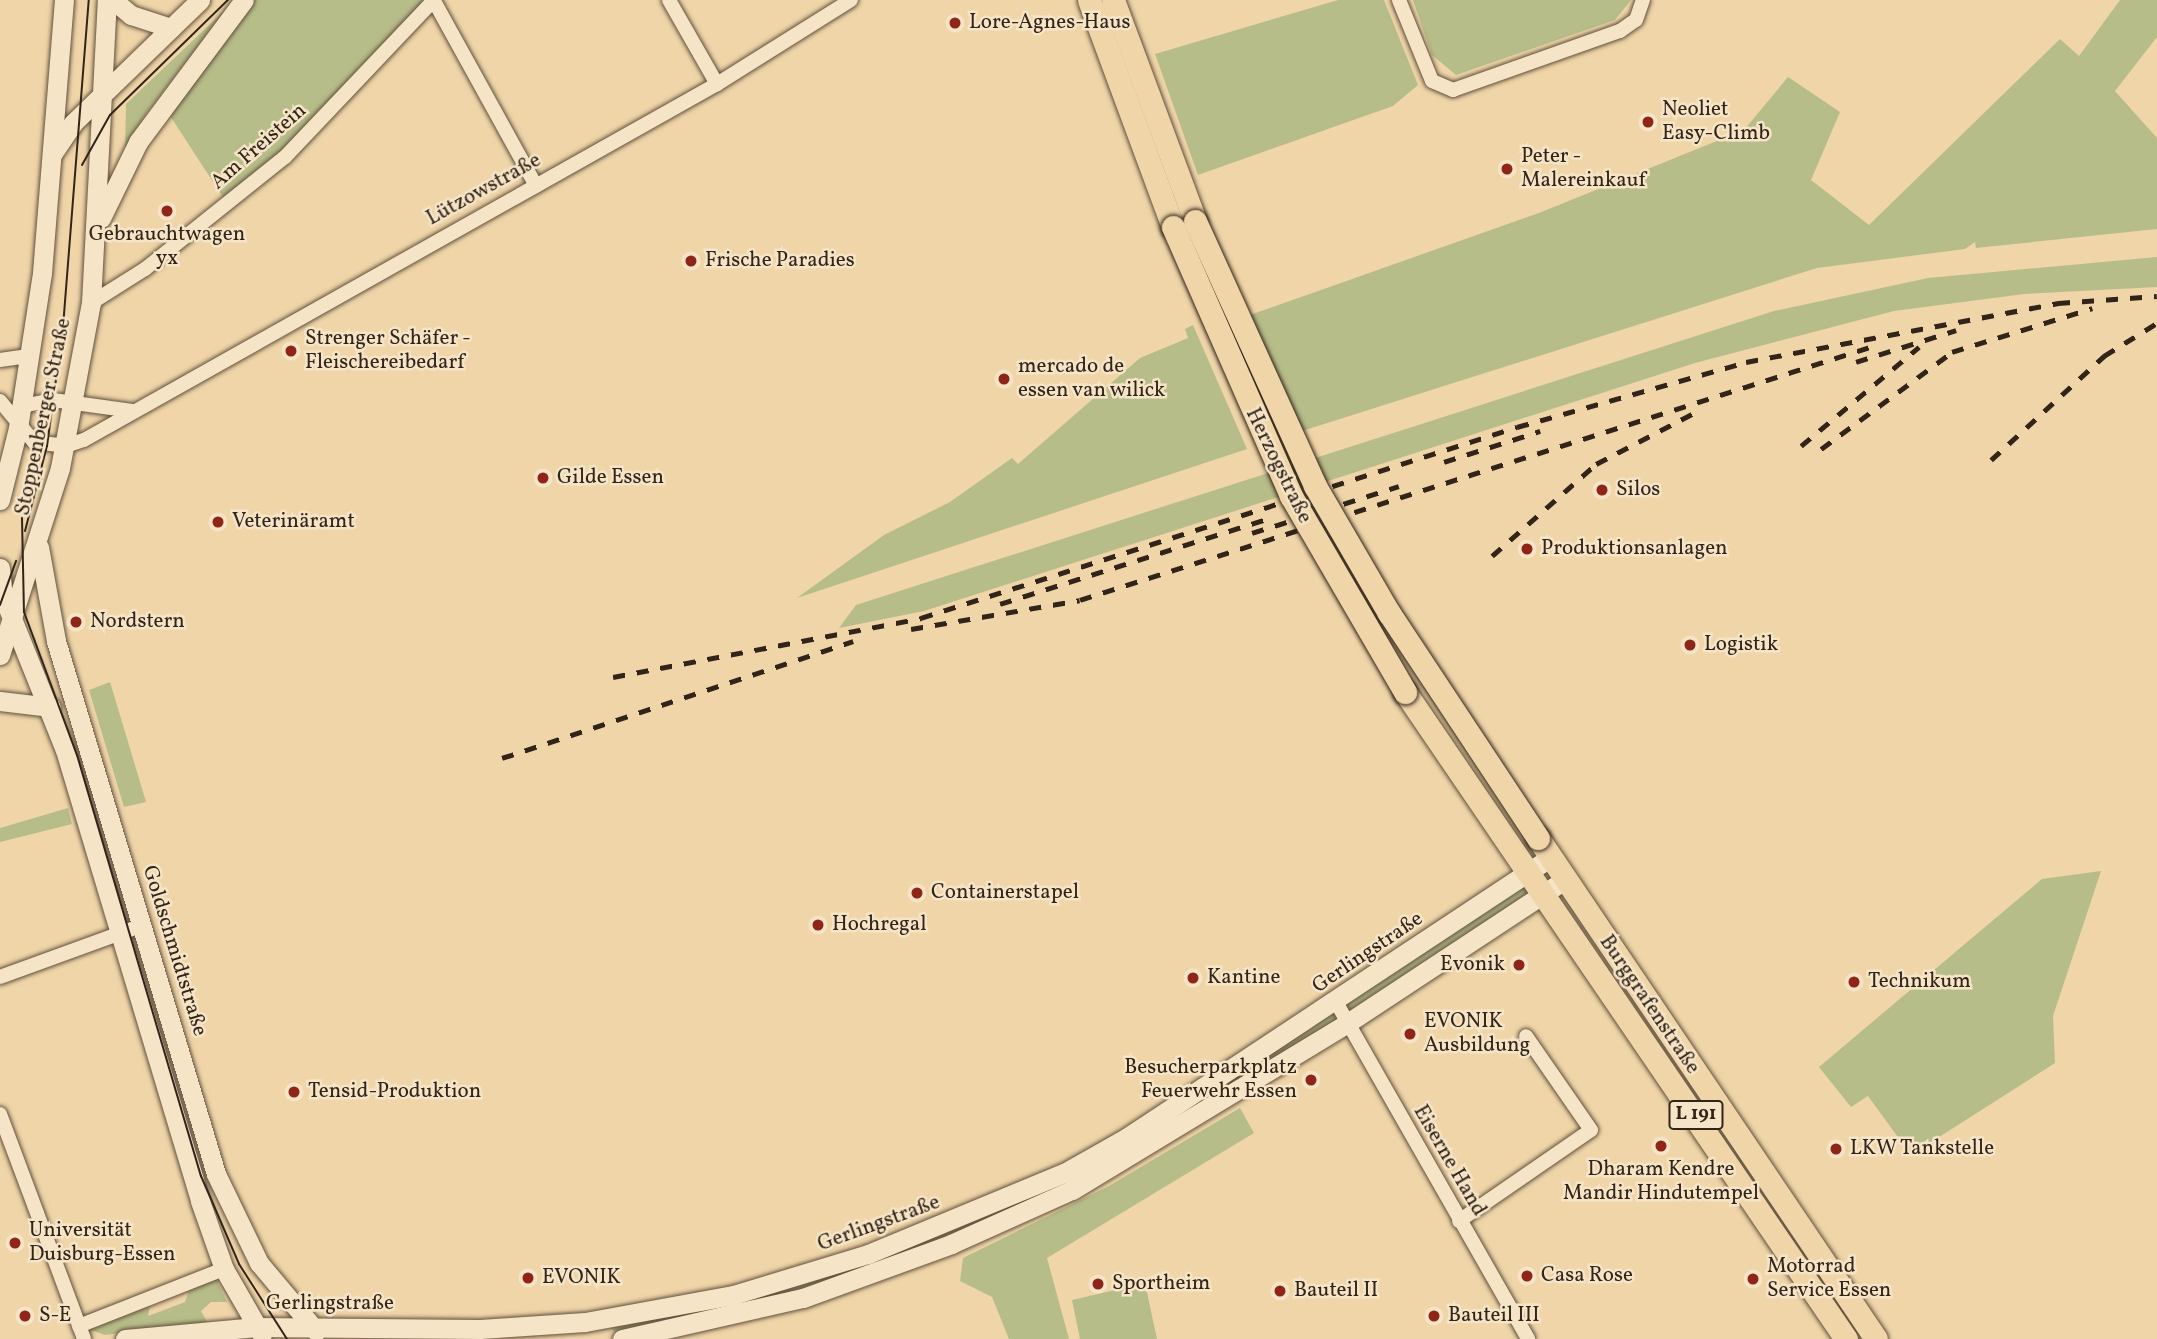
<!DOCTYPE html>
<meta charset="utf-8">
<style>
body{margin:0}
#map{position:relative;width:2157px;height:1339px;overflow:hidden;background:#efd5a8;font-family:Vollkorn,serif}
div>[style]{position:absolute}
.green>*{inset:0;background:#b7bd89}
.roads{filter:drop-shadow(0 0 2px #61503d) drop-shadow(0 0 2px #61503d)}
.street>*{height:14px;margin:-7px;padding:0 7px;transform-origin:7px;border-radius:7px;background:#f5e4c6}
.secondary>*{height:19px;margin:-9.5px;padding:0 9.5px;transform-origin:9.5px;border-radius:9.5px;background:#f5e4c6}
.primary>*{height:23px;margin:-11.5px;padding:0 11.5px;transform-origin:11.5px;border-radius:11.5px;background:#efd5a8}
.tram>*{height:2px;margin:-1px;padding:0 1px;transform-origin:1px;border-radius:1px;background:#322419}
.rail>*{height:4.5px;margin-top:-2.25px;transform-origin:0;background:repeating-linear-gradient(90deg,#322419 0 12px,transparent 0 24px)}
.bridges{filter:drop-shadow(0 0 2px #322419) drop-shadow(0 0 2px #322419)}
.primary-bridge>*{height:23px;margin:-11.5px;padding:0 11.5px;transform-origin:11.5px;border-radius:11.5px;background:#efd5a8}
.dots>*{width:19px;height:19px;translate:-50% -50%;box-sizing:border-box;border:4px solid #f5e4c6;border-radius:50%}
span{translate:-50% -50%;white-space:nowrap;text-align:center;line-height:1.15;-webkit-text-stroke:5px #f5e4c6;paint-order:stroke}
.shield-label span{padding:2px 5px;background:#f5e4c6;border:2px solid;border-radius:5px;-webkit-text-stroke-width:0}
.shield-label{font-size:19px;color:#322419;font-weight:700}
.poi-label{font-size:21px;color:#322419}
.left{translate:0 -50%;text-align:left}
.right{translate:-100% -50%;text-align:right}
.street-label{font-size:21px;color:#322419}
</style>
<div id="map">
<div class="green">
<div style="clip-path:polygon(252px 0,432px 0,284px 156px,226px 202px,165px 108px)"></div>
<div style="clip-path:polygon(1338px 0,1384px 0,1418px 85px,1393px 106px,1198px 175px,1155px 54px)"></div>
<div style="clip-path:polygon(1413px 0,1631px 0,1615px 20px,1456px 75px,1432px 55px)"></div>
<div style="clip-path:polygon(2120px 0,2157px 0,2157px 37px,2115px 91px,2157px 138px,2157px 229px,1976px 248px,1975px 242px,1965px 249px,1817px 268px,1302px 431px,1250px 315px,1539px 213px,1744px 130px,1788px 77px,1840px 112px,1811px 180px,1869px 225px,2060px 39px,2079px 56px)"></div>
<div style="clip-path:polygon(226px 9px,146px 114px,125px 148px,126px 104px)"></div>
<div style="clip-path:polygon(2157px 257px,2157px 287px,2024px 294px,1894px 311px,1695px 363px,924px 611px,839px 628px,856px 605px,1774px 311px,1928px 278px)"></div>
<div style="clip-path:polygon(1193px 325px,1247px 449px,797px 598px,884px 535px,950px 502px,1012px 458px,1018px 464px,1140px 358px,1188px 338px,1185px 329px)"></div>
<div style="clip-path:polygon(110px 682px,146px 802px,124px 807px,89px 690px)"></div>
<div style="clip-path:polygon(68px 808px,72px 824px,0 842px,0 828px)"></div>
<div style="clip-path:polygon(2101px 871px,2053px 1016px,2055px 1063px,1911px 1155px,1868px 1096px,1851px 1107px,1819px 1067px,2042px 879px)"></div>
<div style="clip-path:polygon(1527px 872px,1543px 893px,1131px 1149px,980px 1225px,802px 1289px,617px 1333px,609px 1327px,736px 1302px,870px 1261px,1068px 1180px)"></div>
<div style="clip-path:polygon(1240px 1108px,1254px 1133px,1047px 1258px,1069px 1339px,1009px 1339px,992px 1297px,960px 1281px,963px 1258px,1109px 1186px)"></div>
<div style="clip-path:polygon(216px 1279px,227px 1302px,211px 1302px,201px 1311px,207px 1322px,105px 1335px,88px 1329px,150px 1305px,148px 1316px,185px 1302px,189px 1290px)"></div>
<div style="clip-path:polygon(1145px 1283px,1157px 1339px,1080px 1339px,1072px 1300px)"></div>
</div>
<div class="roads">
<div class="street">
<div style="left:669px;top:0;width:97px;rotate:60.3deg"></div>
<div style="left:1399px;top:0;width:87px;rotate:67.8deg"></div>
<div style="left:1432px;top:81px;width:23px;rotate:23deg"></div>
<div style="left:1453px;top:90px;width:177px;rotate:-19.5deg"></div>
<div style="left:1620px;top:31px;width:19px;rotate:-35deg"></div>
<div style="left:1636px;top:20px;width:21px;rotate:-71deg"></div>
<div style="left:434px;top:1px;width:211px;rotate:61.1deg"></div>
<div style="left:91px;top:303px;width:64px;rotate:-32.2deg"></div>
<div style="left:145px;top:269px;width:179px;rotate:-38.7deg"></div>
<div style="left:285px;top:157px;width:216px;rotate:-46.5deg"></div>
<div style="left:0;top:360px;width:27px;rotate:-8deg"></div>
<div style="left:0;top:401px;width:53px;rotate:50.3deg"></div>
<div style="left:34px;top:442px;width:31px;rotate:7deg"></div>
<div style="left:65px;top:446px;width:20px;rotate:-18deg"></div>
<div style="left:84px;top:440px;width:726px;rotate:-29.35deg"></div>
<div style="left:717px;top:84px;width:158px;rotate:-32.1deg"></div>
<div style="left:22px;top:406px;width:32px;rotate:-11deg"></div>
<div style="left:53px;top:400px;width:80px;rotate:7.9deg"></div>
<div style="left:0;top:977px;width:152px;rotate:-20deg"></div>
<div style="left:1336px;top:1002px;width:388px;rotate:60.3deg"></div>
<div style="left:0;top:1114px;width:240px;rotate:69.5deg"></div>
<div style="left:1459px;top:1221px;width:160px;rotate:-34.6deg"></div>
<div style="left:1591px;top:1130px;width:114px;rotate:-124.7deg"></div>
<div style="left:79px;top:1326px;width:156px;rotate:-21.5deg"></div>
</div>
<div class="secondary">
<div style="left:113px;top:0;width:23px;rotate:40deg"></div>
<div style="left:131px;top:15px;width:42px;rotate:18deg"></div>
<div style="left:53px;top:153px;width:36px;rotate:-56deg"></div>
<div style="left:73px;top:123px;width:177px;rotate:-44.1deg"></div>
<div style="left:101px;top:218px;width:85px;rotate:-64deg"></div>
<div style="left:138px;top:142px;width:177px;rotate:-53.3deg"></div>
<div style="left:0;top:500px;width:74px;rotate:-76deg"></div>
<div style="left:18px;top:428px;width:157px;rotate:-81.2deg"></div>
<div style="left:42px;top:273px;width:274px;rotate:-85.4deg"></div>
<div style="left:39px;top:547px;width:96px;rotate:79.7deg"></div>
<div style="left:56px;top:641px;width:556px;rotate:73.29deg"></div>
<div style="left:216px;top:1174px;width:99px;rotate:64.2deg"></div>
<div style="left:259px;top:1263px;width:89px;rotate:50deg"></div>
<div style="left:0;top:568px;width:28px;rotate:84deg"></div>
<div style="left:3px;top:596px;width:166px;rotate:68.1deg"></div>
<div style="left:65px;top:750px;width:471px;rotate:73.3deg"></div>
<div style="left:200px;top:1201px;width:72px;rotate:70.6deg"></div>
<div style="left:224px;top:1269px;width:76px;rotate:60.1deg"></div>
<div style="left:0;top:655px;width:196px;rotate:-72.2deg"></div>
<div style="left:60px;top:468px;width:168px;rotate:-79.4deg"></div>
<div style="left:91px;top:303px;width:303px;rotate:-87deg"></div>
<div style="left:0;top:701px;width:51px;rotate:6.7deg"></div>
<div style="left:125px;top:1339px;width:132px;rotate:-5.2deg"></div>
<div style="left:256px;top:1327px;width:224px;rotate:0.5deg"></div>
<div style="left:480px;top:1329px;width:105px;rotate:-3.8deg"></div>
<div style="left:585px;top:1322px;width:150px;rotate:-10.3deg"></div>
<div style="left:733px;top:1295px;width:141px;rotate:-16.9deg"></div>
<div style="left:868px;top:1254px;width:212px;rotate:-22.5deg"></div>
<div style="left:1064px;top:1173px;width:71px;rotate:-29.4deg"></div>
<div style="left:1126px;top:1138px;width:509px;rotate:-33.47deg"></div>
<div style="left:622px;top:1339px;width:186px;rotate:-12.8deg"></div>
<div style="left:803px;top:1298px;width:158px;rotate:-20deg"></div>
<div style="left:951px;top:1244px;width:133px;rotate:-24.1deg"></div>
<div style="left:1072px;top:1190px;width:320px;rotate:-31.2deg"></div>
<div style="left:1346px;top:1024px;width:263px;rotate:-33.4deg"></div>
</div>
<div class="primary">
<div style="left:1089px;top:0;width:242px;rotate:69.7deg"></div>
<div style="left:1113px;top:0;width:236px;rotate:69.6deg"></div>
<div style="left:1405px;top:692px;width:783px;rotate:55.72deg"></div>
<div style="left:1538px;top:838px;width:604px;rotate:55.99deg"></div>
</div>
</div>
<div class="tram">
<div style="left:82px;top:165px;width:57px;rotate:-60.8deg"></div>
<div style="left:110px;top:115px;width:165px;rotate:-44.3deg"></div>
<div style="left:22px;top:518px;width:94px;rotate:88.8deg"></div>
<div style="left:24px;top:612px;width:153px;rotate:69.7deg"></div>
<div style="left:77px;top:755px;width:439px;rotate:73.6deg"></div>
<div style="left:201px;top:1176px;width:96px;rotate:66.6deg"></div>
<div style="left:239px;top:1264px;width:89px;rotate:57.4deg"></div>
<div style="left:25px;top:531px;width:88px;rotate:-75.5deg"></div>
<div style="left:47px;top:446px;width:120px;rotate:-82.3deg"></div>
<div style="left:63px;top:327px;width:328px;rotate:-85.5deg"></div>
<div style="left:0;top:605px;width:47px;rotate:-70deg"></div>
</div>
<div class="rail">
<div style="left:1856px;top:362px;width:105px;rotate:-17.7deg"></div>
<div style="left:1801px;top:446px;width:154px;rotate:-40deg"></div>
<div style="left:1821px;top:449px;width:163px;rotate:-36.5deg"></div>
<div style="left:1952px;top:352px;width:147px;rotate:-17.4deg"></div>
<div style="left:1991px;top:460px;width:154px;rotate:-42.6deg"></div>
<div style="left:2104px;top:356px;width:62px;rotate:-31.9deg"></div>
<div style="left:1444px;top:462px;width:101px;rotate:-17.9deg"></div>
<div style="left:1252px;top:533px;width:154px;rotate:-17.7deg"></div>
<div style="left:1492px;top:556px;width:139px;rotate:-41.5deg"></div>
<div style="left:1596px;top:464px;width:113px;rotate:-27.5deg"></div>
<div style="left:1000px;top:604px;width:277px;rotate:-17.7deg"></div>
<div style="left:911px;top:629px;width:171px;rotate:-9.7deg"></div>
<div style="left:1080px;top:600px;width:830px;rotate:-17.76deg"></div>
<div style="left:613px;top:677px;width:314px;rotate:-10.8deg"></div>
<div style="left:921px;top:618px;width:626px;rotate:-17.77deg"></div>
<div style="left:1517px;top:427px;width:238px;rotate:-15.8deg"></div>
<div style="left:1746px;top:362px;width:318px;rotate:-10.7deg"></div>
<div style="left:2058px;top:303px;width:99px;rotate:-4deg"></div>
<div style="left:502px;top:758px;width:370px;rotate:-18.4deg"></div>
</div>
<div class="bridges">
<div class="primary-bridge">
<div style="left:1195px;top:221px;width:291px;rotate:65.6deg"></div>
<div style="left:1315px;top:486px;width:147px;rotate:59.8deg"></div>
<div style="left:1389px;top:613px;width:270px;rotate:56.5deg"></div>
<div style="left:1173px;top:227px;width:294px;rotate:66.3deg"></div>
<div style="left:1291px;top:496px;width:227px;rotate:59.8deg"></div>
</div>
</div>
<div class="dots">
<div style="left:955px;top:23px;background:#8f2418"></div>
<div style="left:1648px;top:122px;background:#8f2418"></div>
<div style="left:1507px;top:169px;background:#8f2418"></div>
<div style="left:167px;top:211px;background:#8f2418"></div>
<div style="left:691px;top:261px;background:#8f2418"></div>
<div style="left:291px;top:351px;background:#8f2418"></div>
<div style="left:1004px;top:379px;background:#8f2418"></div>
<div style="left:543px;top:478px;background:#8f2418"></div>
<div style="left:1602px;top:490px;background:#8f2418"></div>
<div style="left:218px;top:522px;background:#8f2418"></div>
<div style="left:1527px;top:549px;background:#8f2418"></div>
<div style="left:76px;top:622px;background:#8f2418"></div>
<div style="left:1690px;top:645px;background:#8f2418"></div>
<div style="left:917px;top:893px;background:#8f2418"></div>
<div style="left:818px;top:925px;background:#8f2418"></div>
<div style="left:1519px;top:965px;background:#8f2418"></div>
<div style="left:1193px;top:978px;background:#8f2418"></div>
<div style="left:1854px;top:982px;background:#8f2418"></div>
<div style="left:1410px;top:1034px;background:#8f2418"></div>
<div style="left:1311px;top:1080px;background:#8f2418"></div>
<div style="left:294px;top:1092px;background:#8f2418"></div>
<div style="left:1661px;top:1146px;background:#8f2418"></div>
<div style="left:1836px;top:1149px;background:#8f2418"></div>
<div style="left:15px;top:1243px;background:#8f2418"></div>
<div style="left:1527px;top:1276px;background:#8f2418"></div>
<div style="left:528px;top:1278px;background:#8f2418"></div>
<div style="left:1753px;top:1279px;background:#8f2418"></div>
<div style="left:1098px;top:1284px;background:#8f2418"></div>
<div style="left:1280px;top:1291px;background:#8f2418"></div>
<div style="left:25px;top:1316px;background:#8f2418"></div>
<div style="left:1434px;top:1316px;background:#8f2418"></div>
</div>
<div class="shield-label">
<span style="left:1696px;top:1115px">L 191</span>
</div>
<div class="poi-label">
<span class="left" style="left:969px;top:23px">Lore-Agnes-Haus</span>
<span class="left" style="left:1662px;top:122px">Neoliet<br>Easy-Climb</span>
<span class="left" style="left:1521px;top:169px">Peter -<br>Malereinkauf</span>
<span style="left:167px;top:247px">Gebrauchtwagen<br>yx</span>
<span class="left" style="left:705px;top:261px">Frische Paradies</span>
<span class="left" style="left:305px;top:351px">Strenger Schäfer -<br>Fleischereibedarf</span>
<span class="left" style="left:1018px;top:379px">mercado de<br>essen van wilick</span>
<span class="left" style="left:557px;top:478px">Gilde Essen</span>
<span class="left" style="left:1616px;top:490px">Silos</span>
<span class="left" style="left:232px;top:522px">Veterinäramt</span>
<span class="left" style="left:1541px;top:549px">Produktionsanlagen</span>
<span class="left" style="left:90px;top:622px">Nordstern</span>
<span class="left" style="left:1704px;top:645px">Logistik</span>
<span class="left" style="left:931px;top:893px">Containerstapel</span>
<span class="left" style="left:832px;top:925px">Hochregal</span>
<span class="right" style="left:1505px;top:965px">Evonik</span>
<span class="left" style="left:1207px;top:978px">Kantine</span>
<span class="left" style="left:1868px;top:982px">Technikum</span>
<span class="left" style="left:1424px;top:1034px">EVONIK<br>Ausbildung</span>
<span class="right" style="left:1297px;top:1080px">Besucherparkplatz<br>Feuerwehr Essen</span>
<span class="left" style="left:308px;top:1092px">Tensid-Produktion</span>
<span class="left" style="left:1850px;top:1149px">LKW Tankstelle</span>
<span style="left:1661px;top:1182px">Dharam Kendre<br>Mandir Hindutempel</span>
<span class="left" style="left:29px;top:1243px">Universität<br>Duisburg-Essen</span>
<span class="left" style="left:1767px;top:1279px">Motorrad<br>Service Essen</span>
<span class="left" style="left:1541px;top:1276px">Casa Rose</span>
<span class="left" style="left:542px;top:1278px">EVONIK</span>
<span class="left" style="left:1112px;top:1284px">Sportheim</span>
<span class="left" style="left:1294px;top:1291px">Bauteil II</span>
<span class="left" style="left:39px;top:1316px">S-E</span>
<span class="left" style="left:1448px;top:1316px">Bauteil III</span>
</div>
<div class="street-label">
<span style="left:259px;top:147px;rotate:-41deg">Am Freistein</span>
<span style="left:484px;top:190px;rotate:-29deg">Lützowstraße</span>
<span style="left:44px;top:417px;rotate:-78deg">Stoppenberger Straße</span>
<span style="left:1278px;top:466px;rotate:64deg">Herzogstraße</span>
<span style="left:174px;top:951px;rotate:73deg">Goldschmidtstraße</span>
<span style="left:1368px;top:953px;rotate:-34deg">Gerlingstraße</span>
<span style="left:1649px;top:1005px;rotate:56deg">Burggrafenstraße</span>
<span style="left:1449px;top:1161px;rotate:60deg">Eiserne Hand</span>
<span style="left:879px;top:1224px;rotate:-20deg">Gerlingstraße</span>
<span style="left:330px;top:1304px">Gerlingstraße</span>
</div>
</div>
